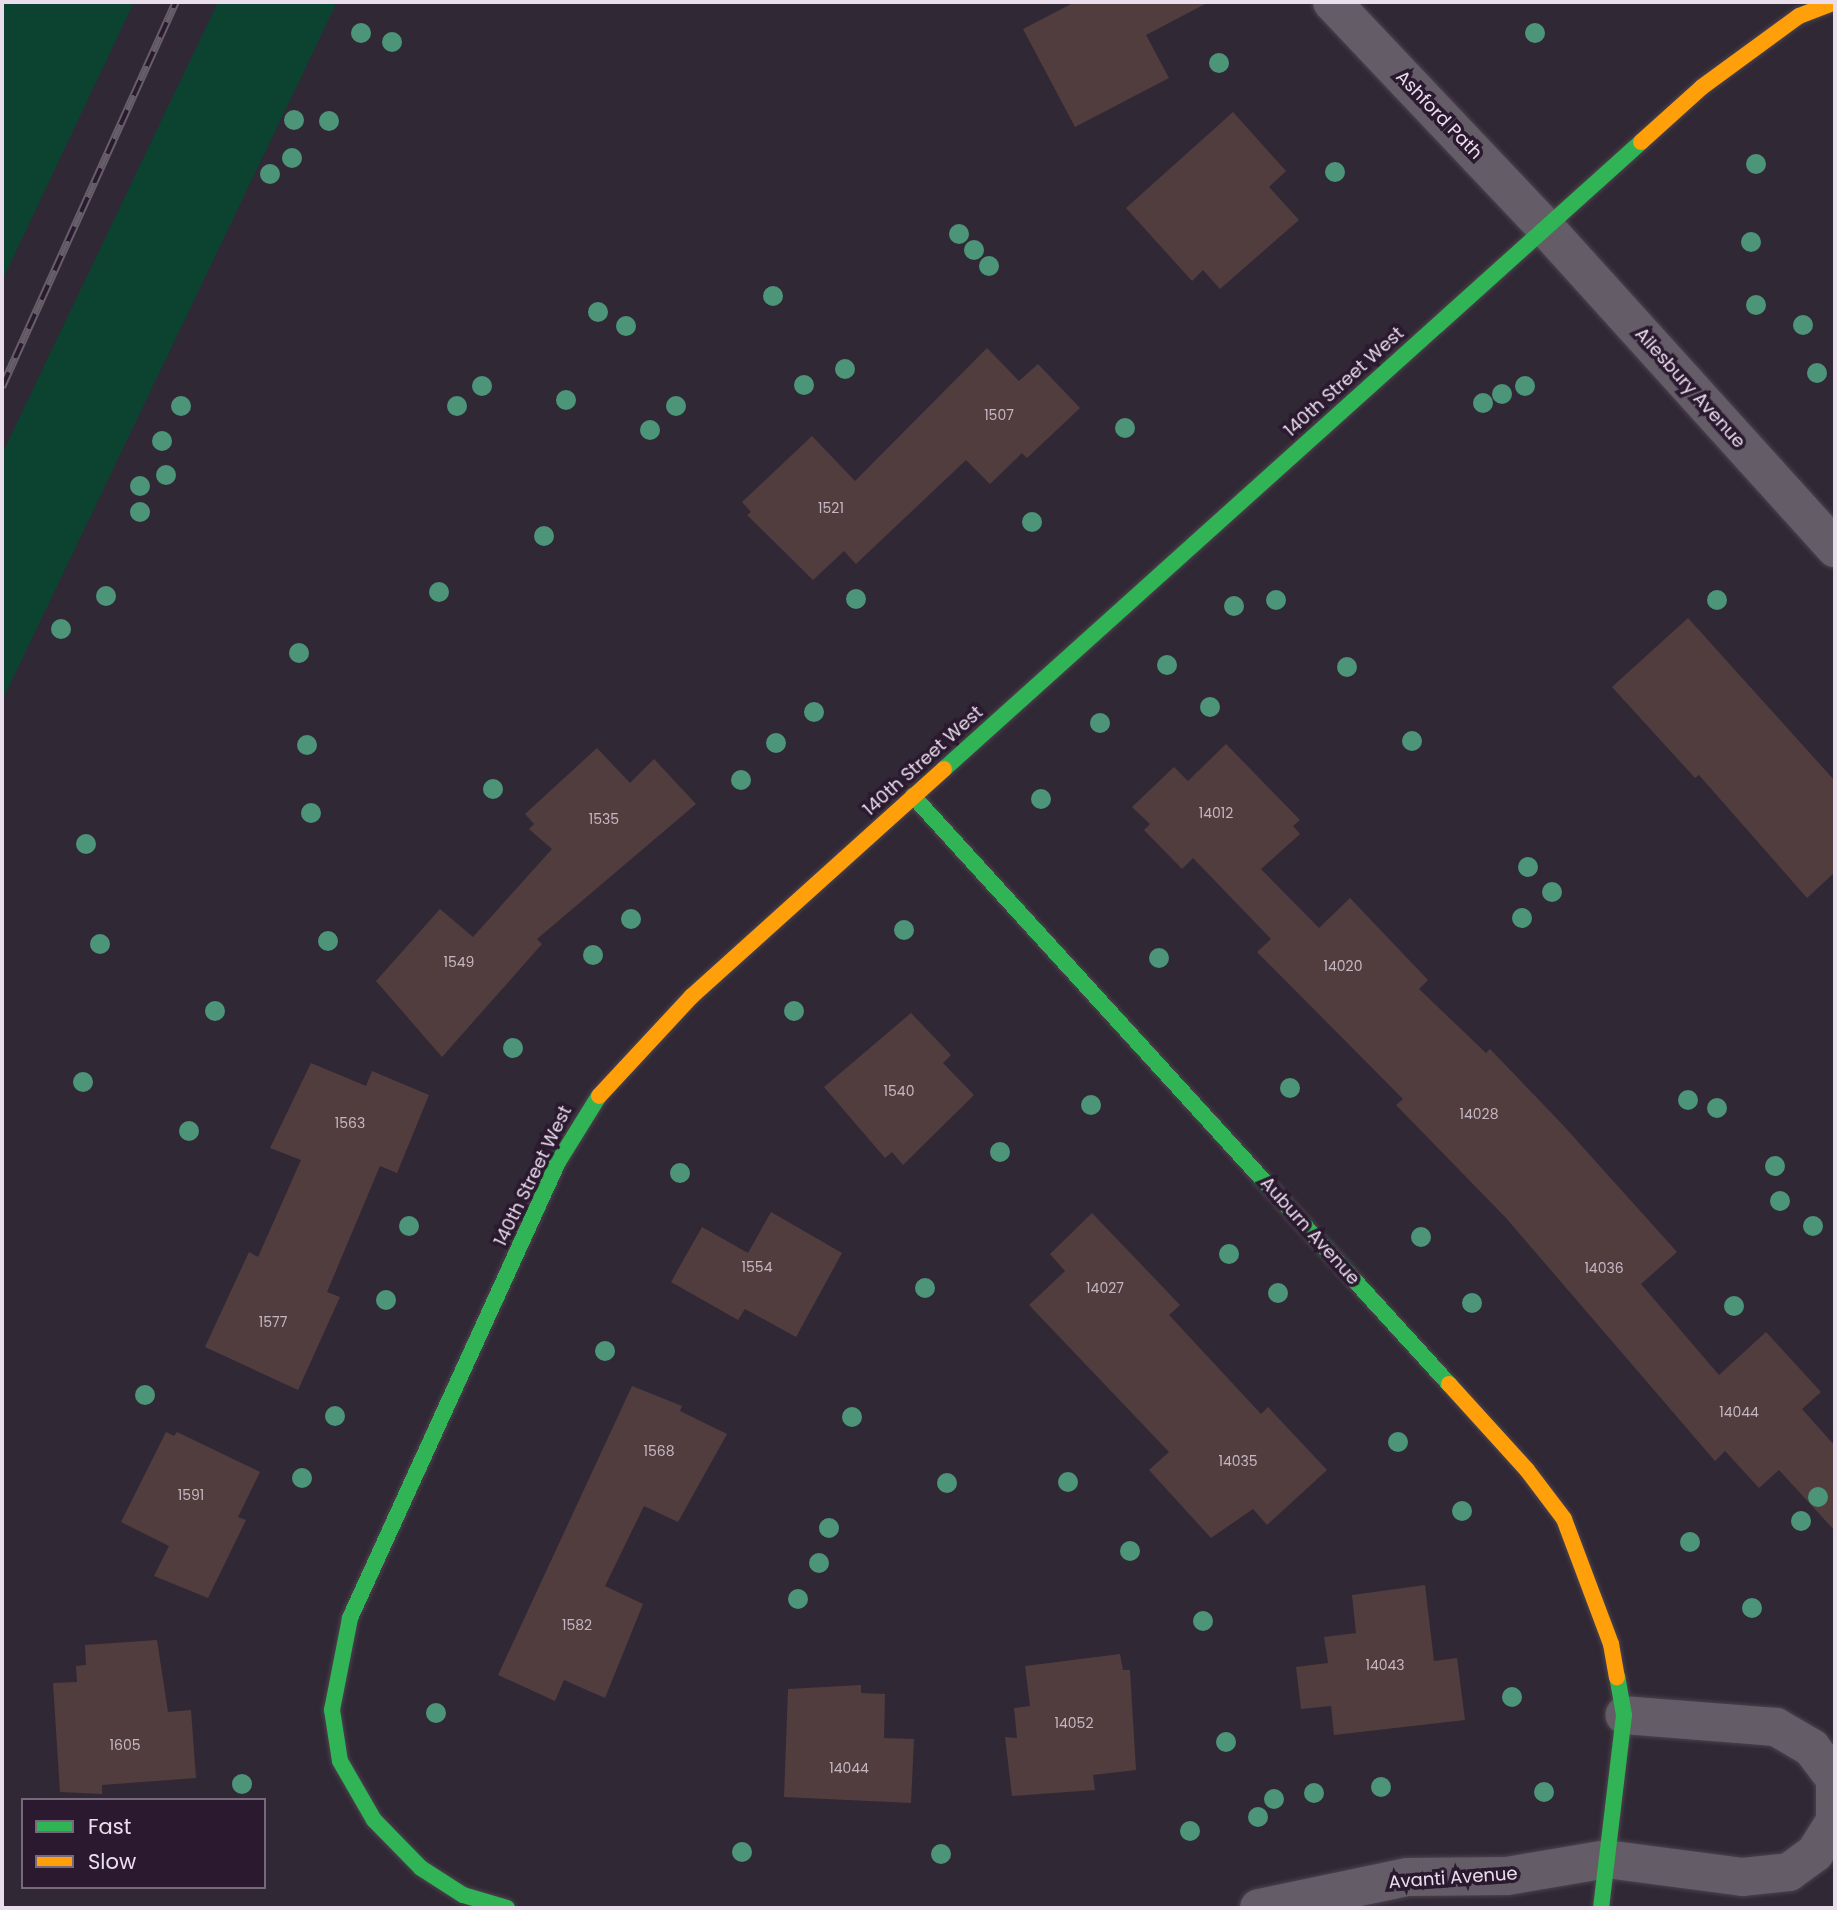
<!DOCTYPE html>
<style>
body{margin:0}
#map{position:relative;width:1837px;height:1910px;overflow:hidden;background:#312835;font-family:Poppins,sans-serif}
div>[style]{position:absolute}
.green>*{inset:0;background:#0b4330}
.building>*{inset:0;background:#513d3e}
.roads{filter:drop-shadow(0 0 2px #4b434e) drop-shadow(0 0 2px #4b434e)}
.street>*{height:38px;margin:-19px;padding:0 19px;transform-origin:19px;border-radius:19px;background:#645d67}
.fast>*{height:16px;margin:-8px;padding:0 8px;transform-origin:8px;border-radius:8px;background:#30b455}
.slow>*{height:16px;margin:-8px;padding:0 8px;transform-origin:8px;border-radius:8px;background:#ff9f0a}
.rail>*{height:8px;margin-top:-4px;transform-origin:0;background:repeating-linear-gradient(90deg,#2a192f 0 16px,#665e68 0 32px);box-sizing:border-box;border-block:2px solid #665e68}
.trees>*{width:20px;height:20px;margin:-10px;border-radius:50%;background:#4d9579}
span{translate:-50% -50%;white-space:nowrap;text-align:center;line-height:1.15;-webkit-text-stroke:7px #2a192f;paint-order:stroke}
.number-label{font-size:14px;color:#c4b6c1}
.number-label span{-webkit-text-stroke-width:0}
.street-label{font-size:18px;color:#eadeed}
.frame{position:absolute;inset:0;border:4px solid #eadeed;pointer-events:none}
.legend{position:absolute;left:21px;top:1798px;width:245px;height:91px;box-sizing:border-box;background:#2a192f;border:2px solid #77687b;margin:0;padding:9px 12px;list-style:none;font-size:21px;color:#eadeed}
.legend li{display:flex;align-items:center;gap:14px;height:35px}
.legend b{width:35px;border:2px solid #77687b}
</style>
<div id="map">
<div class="green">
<div style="clip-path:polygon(2px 2px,134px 2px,2px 281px)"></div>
<div style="clip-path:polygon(218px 2px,337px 2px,2px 701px,2px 454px)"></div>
</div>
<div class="building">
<div style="clip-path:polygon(1075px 2px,1209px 2px,1146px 35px,1169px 78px,1075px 127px,1023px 29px)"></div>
<div style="clip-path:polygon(1233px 112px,1286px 171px,1269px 187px,1299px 220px,1220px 289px,1203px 270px,1192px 281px,1126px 208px)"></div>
<div style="clip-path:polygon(987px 348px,1019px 381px,1038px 364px,1080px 408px,1027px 458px,1022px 453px,990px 484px,966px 460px,856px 564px,844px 551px,813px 580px,747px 515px,751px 512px,742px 502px,812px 436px,855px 481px)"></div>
<div style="clip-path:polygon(1688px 618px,1835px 781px,1835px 872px,1807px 898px,1699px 775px,1695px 778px,1612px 687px)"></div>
<div style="clip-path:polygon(1226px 744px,1300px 820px,1293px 826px,1300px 834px,1261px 869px,1319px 928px,1350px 898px,1428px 980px,1419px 989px,1486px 1053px,1490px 1049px,1562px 1124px,1677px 1252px,1641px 1284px,1719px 1375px,1766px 1332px,1821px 1392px,1802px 1409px,1835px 1446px,1835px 1531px,1779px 1470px,1759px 1488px,1725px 1451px,1715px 1461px,1506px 1218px,1396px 1105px,1403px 1099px,1257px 952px,1271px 939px,1193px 858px,1182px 869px,1144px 830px,1150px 824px,1132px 807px,1174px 767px,1188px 781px)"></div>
<div style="clip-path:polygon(597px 748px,630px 783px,654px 759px,696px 804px,537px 939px,542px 944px,442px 1057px,376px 981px,440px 909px,473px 937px,552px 849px,529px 829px,534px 824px,525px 814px)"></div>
<div style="clip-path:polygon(911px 1013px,951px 1055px,943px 1063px,974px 1095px,903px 1165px,892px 1152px,885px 1158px,824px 1087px)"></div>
<div style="clip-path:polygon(311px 1063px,366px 1086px,372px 1071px,429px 1095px,397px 1173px,380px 1166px,327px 1292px,340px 1297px,298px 1390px,205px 1347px,249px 1252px,258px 1257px,301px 1160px,270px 1148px)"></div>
<div style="clip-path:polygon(771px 1212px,842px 1253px,796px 1337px,745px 1309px,738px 1320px,671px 1282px,702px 1227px,748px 1253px)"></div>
<div style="clip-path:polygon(1092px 1213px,1180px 1305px,1169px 1315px,1261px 1414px,1268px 1407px,1327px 1470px,1267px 1525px,1253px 1509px,1211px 1538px,1149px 1470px,1169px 1452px,1029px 1305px,1065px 1271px,1050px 1254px)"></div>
<div style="clip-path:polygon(632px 1386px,682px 1406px,680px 1411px,727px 1434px,678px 1522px,644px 1506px,605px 1586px,643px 1604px,605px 1698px,564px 1680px,555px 1701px,498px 1675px)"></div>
<div style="clip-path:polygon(166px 1432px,174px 1436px,177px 1432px,260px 1472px,238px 1517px,246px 1520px,208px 1598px,154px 1576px,169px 1546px,121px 1522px)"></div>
<div style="clip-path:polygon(1425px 1585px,1434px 1661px,1457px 1658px,1465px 1720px,1334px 1735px,1331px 1706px,1301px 1709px,1296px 1667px,1328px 1663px,1324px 1637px,1356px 1633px,1352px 1595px)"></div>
<div style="clip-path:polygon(157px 1640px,168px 1712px,191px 1710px,196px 1778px,102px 1785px,102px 1794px,60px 1792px,53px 1683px,77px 1682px,76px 1666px,86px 1665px,85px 1645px)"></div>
<div style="clip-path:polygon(1120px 1654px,1123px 1670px,1130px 1670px,1136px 1770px,1093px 1775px,1095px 1790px,1012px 1796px,1005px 1737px,1017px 1738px,1014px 1708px,1030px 1706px,1025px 1666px)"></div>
<div style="clip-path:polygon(861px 1685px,861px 1693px,885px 1694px,884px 1738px,914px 1739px,911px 1803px,784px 1797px,788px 1689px)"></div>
</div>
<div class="roads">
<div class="street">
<div style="left:1332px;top:2px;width:310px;rotate:46.6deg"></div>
<div style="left:1545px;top:227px;width:433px;rotate:47.9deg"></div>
<div style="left:1259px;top:1908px;width:152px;rotate:-11.8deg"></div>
<div style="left:1408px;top:1877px;width:99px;rotate:-0.6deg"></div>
<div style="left:1507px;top:1876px;width:100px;rotate:-9.7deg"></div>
<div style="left:1606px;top:1859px;width:138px;rotate:7.5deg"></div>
<div style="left:1743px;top:1877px;width:46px;rotate:-6.2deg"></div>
<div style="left:1789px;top:1872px;width:32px;rotate:-36deg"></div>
<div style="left:1815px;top:1853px;width:38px;rotate:-58deg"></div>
<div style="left:1835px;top:1821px;width:42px;rotate:-90deg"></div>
<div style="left:1835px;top:1779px;width:39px;rotate:-127deg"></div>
<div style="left:1812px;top:1748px;width:42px;rotate:-149.7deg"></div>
<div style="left:1776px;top:1727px;width:152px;rotate:-175.5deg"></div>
</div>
<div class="fast">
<div style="left:944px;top:769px;width:938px;rotate:-41.97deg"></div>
<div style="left:913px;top:796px;width:796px;rotate:47.65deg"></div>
<div style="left:507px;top:1908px;width:46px;rotate:-163.5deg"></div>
<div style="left:463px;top:1895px;width:50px;rotate:-147.3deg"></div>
<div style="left:421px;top:1868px;width:67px;rotate:-134.4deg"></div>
<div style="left:374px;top:1820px;width:68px;rotate:-120deg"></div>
<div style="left:340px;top:1761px;width:52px;rotate:-98.9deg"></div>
<div style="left:332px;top:1710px;width:94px;rotate:-78.9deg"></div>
<div style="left:350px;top:1618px;width:501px;rotate:-65.48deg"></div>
<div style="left:558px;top:1162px;width:78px;rotate:-58.2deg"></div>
<div style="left:1601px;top:1908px;width:194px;rotate:-83.2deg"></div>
<div style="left:1624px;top:1715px;width:39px;rotate:-100deg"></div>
</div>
<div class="slow">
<div style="left:1641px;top:142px;width:82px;rotate:-42deg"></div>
<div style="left:1702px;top:87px;width:120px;rotate:-36.2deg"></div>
<div style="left:1799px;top:16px;width:39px;rotate:-21deg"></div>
<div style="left:599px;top:1096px;width:137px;rotate:-47.1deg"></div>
<div style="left:692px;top:996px;width:339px;rotate:-42deg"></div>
<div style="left:1449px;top:1384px;width:116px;rotate:47.8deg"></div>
<div style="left:1527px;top:1470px;width:61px;rotate:52.9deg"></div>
<div style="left:1564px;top:1519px;width:134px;rotate:69.4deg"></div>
<div style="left:1611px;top:1644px;width:34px;rotate:80deg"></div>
</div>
</div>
<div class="rail">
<div style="left:2px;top:387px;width:422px;rotate:-65.7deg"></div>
</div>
<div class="trees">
<div style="left:361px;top:33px"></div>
<div style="left:1535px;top:33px"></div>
<div style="left:392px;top:42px"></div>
<div style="left:1219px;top:63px"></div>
<div style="left:294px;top:120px"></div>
<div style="left:329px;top:121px"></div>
<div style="left:292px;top:158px"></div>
<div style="left:1756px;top:164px"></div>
<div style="left:1335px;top:172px"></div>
<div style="left:270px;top:174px"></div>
<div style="left:959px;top:234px"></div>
<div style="left:1751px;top:242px"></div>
<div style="left:974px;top:250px"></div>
<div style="left:989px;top:266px"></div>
<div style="left:773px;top:296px"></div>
<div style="left:1756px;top:305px"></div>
<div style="left:598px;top:312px"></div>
<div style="left:1803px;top:325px"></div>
<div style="left:626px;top:326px"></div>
<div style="left:845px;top:369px"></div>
<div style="left:1817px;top:373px"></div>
<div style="left:804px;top:385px"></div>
<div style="left:482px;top:386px"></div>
<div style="left:1525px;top:386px"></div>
<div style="left:1502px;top:394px"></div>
<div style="left:566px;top:400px"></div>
<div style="left:1483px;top:403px"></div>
<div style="left:181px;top:406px"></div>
<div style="left:457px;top:406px"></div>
<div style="left:676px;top:406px"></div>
<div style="left:1125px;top:428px"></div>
<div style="left:650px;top:430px"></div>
<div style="left:162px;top:441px"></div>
<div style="left:166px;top:475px"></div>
<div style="left:140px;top:486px"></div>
<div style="left:140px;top:512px"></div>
<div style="left:1032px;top:522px"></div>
<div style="left:544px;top:536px"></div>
<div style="left:439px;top:592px"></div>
<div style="left:106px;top:596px"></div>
<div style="left:856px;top:599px"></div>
<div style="left:1276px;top:600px"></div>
<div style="left:1717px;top:600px"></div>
<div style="left:1234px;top:606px"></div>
<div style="left:61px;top:629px"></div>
<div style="left:299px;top:653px"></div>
<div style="left:1167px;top:665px"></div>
<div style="left:1347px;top:667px"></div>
<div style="left:1210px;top:707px"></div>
<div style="left:814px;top:712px"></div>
<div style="left:1100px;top:723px"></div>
<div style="left:1412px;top:741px"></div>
<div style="left:776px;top:743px"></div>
<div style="left:307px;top:745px"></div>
<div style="left:741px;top:780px"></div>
<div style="left:493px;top:789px"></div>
<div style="left:1041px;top:799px"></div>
<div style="left:311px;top:813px"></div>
<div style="left:86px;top:844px"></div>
<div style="left:1528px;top:867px"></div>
<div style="left:1552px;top:892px"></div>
<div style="left:1522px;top:918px"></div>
<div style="left:631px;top:919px"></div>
<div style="left:904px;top:930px"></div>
<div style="left:328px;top:941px"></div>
<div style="left:100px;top:944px"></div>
<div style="left:593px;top:955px"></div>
<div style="left:1159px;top:958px"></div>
<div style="left:215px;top:1011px"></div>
<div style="left:794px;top:1011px"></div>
<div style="left:513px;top:1048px"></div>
<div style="left:83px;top:1082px"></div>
<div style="left:1290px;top:1088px"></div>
<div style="left:1688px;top:1100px"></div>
<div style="left:1091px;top:1105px"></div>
<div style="left:1717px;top:1108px"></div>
<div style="left:189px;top:1131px"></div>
<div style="left:1000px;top:1152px"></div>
<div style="left:1775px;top:1166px"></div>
<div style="left:680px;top:1173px"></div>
<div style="left:1780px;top:1201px"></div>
<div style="left:409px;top:1226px"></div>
<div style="left:1813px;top:1226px"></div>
<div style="left:1421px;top:1237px"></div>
<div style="left:1229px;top:1254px"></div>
<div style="left:925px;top:1288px"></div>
<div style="left:1278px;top:1293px"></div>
<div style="left:386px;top:1300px"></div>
<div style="left:1472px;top:1303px"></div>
<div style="left:1734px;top:1306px"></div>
<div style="left:605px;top:1351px"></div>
<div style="left:145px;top:1395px"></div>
<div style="left:335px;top:1416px"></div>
<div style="left:852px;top:1417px"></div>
<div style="left:1398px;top:1442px"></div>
<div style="left:302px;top:1478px"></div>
<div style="left:1068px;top:1482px"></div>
<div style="left:947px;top:1483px"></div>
<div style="left:1818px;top:1497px"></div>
<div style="left:1462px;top:1511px"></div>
<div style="left:1801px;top:1521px"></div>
<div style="left:829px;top:1528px"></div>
<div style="left:1690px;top:1542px"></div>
<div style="left:1130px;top:1551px"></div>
<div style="left:819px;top:1563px"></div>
<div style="left:798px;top:1599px"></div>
<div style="left:1752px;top:1608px"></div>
<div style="left:1203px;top:1621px"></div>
<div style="left:1512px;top:1697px"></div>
<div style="left:436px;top:1713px"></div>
<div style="left:1226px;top:1742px"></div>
<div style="left:242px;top:1784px"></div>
<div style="left:1381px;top:1787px"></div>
<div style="left:1544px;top:1792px"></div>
<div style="left:1314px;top:1793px"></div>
<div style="left:1274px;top:1799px"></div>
<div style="left:1258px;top:1817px"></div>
<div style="left:1190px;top:1831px"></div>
<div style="left:742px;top:1852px"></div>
<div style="left:941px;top:1854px"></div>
</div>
<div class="number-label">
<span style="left:999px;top:415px">1507</span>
<span style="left:831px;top:508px">1521</span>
<span style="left:1216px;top:813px">14012</span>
<span style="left:604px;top:819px">1535</span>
<span style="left:459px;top:962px">1549</span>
<span style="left:1343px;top:966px">14020</span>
<span style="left:899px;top:1091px">1540</span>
<span style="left:1479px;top:1114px">14028</span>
<span style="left:350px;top:1123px">1563</span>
<span style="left:757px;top:1267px">1554</span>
<span style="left:1604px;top:1268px">14036</span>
<span style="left:1105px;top:1288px">14027</span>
<span style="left:273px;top:1322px">1577</span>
<span style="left:1739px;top:1412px">14044</span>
<span style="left:659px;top:1451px">1568</span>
<span style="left:1238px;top:1461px">14035</span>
<span style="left:191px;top:1495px">1591</span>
<span style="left:577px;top:1625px">1582</span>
<span style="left:1385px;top:1665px">14043</span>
<span style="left:1074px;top:1723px">14052</span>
<span style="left:125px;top:1745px">1605</span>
<span style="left:849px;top:1768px">14044</span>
</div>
<div class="street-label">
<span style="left:1439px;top:115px;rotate:46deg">Ashford Path</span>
<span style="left:1344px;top:382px;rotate:-42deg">140th Street West</span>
<span style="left:1690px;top:388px;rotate:48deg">Ailesbury Avenue</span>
<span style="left:923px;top:761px;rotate:-42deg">140th Street West</span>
<span style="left:533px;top:1176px;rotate:-64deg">140th Street West</span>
<span style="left:1310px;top:1231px;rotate:48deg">Auburn Avenue</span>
<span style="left:1453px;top:1878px;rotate:-4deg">Avanti Avenue</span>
</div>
<div class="frame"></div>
<ul class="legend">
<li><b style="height:9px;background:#30b455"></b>Fast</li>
<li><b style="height:9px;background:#ff9f0a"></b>Slow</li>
</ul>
</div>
